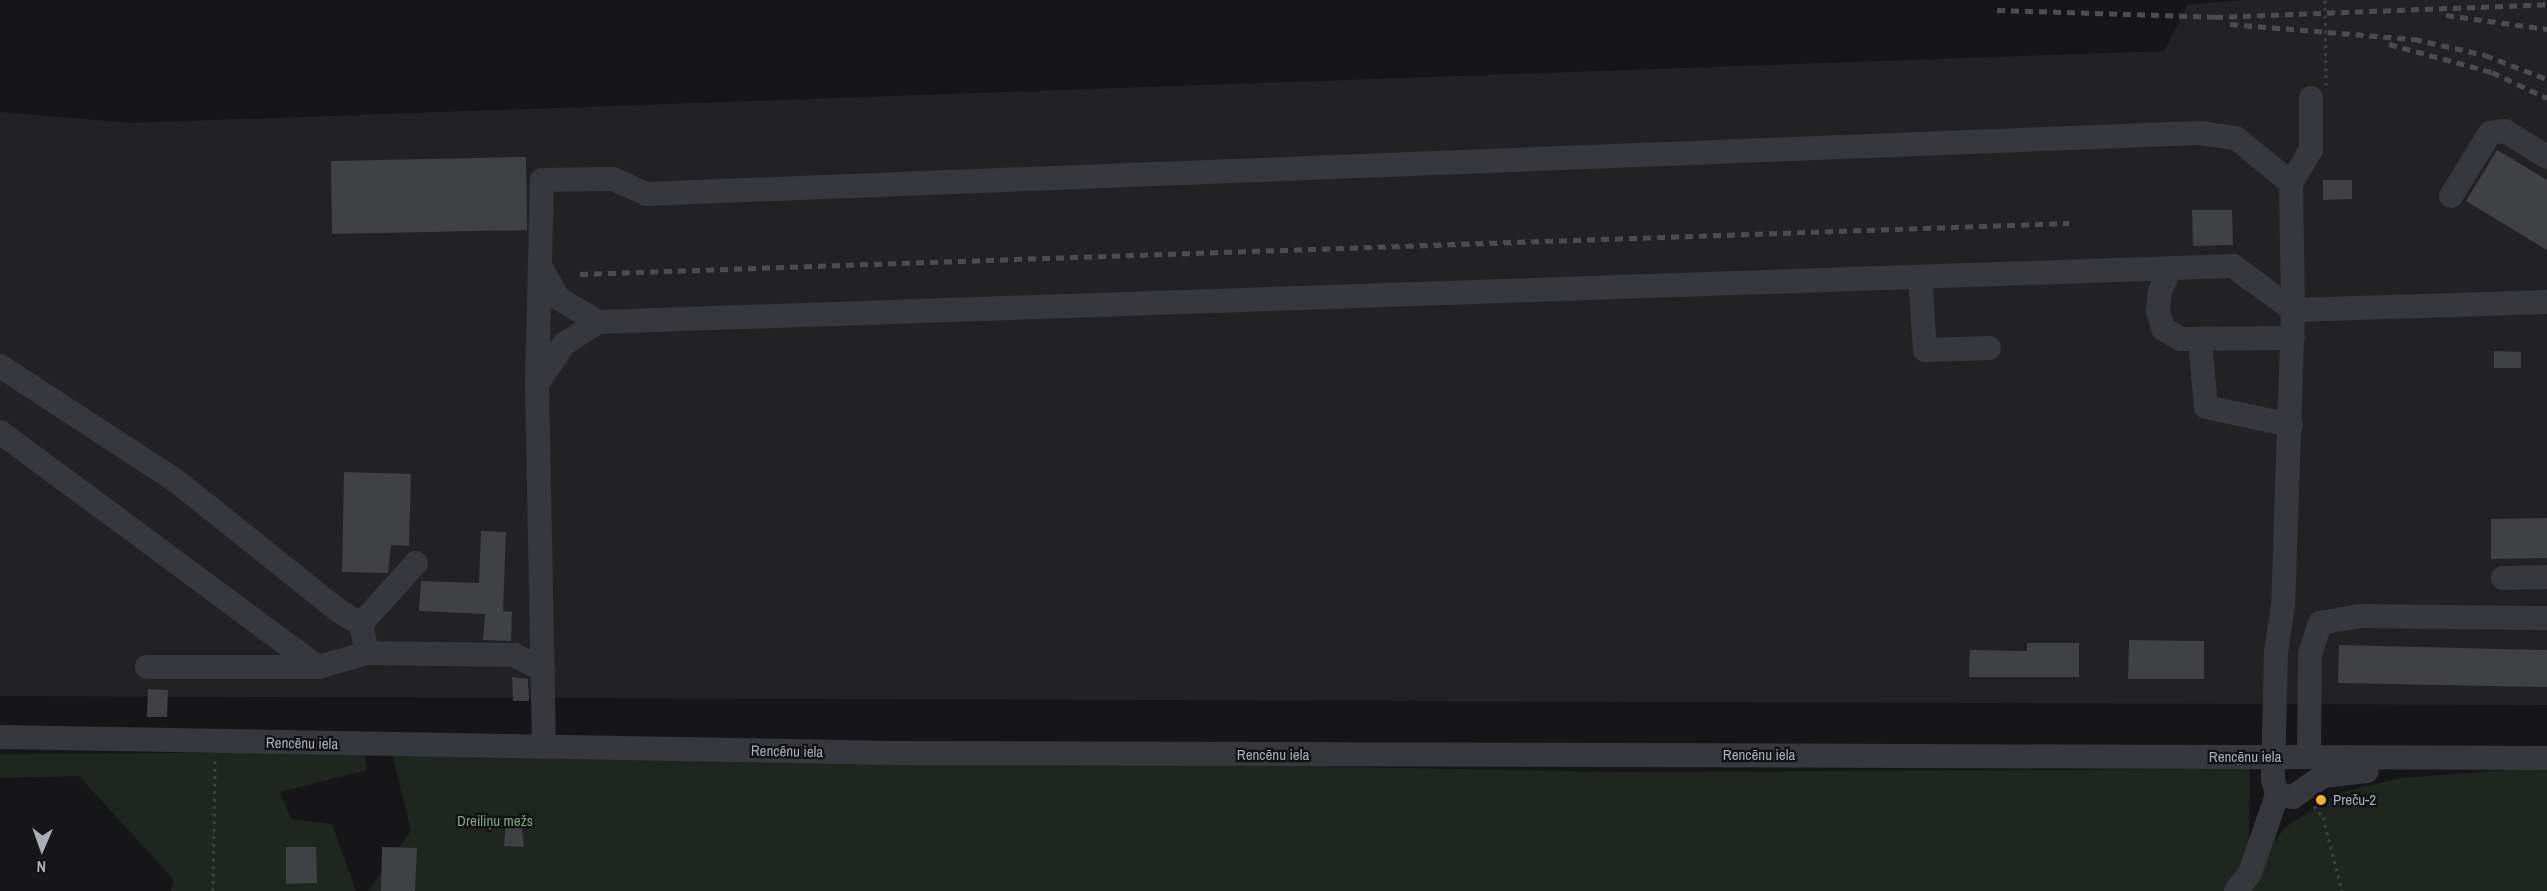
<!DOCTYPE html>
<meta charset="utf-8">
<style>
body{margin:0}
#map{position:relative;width:2547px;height:891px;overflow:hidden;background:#161618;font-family:"Archivo Narrow",sans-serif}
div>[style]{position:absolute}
.built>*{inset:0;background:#222225}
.green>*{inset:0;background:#1e261f}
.building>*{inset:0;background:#404145}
.path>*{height:3px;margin-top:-1.5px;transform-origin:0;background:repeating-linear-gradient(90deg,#3d3f44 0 3px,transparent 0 7.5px)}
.minor>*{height:24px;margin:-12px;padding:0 12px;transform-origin:12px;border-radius:12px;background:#37383d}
.rail>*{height:4.5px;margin-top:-2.25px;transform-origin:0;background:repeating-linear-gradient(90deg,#4a4c52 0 8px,transparent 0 14px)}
.dots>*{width:16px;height:16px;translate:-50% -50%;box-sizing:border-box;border:3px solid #111113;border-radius:50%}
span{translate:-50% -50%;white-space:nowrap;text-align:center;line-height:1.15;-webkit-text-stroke:4.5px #111113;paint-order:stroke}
.street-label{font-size:15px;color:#a8adb8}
.poi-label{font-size:15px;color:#a8adb8}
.left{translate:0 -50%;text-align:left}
.park-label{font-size:15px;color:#7fa381}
.north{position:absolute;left:12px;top:819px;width:60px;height:60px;-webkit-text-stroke:4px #111113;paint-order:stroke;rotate:182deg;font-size:16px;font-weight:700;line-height:24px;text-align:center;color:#a8adb8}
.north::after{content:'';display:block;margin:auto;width:21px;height:27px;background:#a8adb8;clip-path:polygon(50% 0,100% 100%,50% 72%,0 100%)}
</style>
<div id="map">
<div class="built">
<div style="clip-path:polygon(2243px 0,2547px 0,2547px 705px,0 696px,0 112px,131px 123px,2164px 51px,2187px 5px)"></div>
</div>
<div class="green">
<div style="clip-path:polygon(391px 749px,1623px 772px,2250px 769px,2249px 835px,2274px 841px,2286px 827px,2338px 793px,2401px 778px,2547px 767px,2547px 891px,368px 891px,411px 831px)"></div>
<div style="clip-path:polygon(364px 752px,367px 770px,280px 792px,291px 819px,332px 824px,356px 891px,171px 891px,173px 879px,79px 776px,0 778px,0 754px)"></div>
</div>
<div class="building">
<div style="clip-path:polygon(2497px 150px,2547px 180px,2547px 250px,2466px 201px)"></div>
<div style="clip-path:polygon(526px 157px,527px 230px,332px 234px,331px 161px)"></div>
<div style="clip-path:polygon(2323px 180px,2352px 180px,2352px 199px,2323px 200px)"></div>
<div style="clip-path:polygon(2192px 210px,2232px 210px,2233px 245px,2193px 246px)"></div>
<div style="clip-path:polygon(2494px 351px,2521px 352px,2521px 368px,2494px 368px)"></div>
<div style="clip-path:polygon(344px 472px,411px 474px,409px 546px,391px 545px,388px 573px,342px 572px)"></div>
<div style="clip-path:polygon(2547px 518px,2547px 558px,2491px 559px,2491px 519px)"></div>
<div style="clip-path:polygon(481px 531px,506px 532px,503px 611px,512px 612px,511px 641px,483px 640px,485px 614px,419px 611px,421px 581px,479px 583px)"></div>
<div style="clip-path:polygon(2129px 640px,2204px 641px,2204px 679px,2128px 679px)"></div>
<div style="clip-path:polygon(2027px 643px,2079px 643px,2079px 677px,1969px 677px,1970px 650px,2027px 651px)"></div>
<div style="clip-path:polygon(2339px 645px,2547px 650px,2547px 687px,2338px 683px)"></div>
<div style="clip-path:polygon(512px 677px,528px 679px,529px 701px,513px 701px)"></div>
<div style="clip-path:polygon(148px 689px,168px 690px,167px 717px,147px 717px)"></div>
<div style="clip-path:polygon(506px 819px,521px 820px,524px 847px,504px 846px)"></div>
<div style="clip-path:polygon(286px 847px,316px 847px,317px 883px,286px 884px)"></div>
<div style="clip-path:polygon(382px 847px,417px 848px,415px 891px,381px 891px)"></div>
</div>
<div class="path">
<div style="left:2325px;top:0;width:85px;rotate:89.3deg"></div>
<div style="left:2314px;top:806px;width:14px;rotate:51deg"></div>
<div style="left:2323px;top:817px;width:76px;rotate:75.6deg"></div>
<div style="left:213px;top:891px;width:130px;rotate:-89.1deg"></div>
</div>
<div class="minor">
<div style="left:2291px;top:183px;width:39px;rotate:-59deg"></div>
<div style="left:2311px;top:150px;width:52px;rotate:-90deg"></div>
<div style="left:2451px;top:196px;width:74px;rotate:-58.2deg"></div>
<div style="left:2490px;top:133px;width:15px;rotate:-8deg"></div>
<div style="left:2505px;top:131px;width:49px;rotate:31.8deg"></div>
<div style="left:541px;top:268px;width:34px;rotate:60deg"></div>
<div style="left:558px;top:298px;width:47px;rotate:31deg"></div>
<div style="left:2170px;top:268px;width:25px;rotate:113deg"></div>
<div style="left:2160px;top:291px;width:20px;rotate:96deg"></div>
<div style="left:2158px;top:311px;width:19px;rotate:74deg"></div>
<div style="left:2163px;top:329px;width:21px;rotate:29deg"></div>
<div style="left:2181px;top:339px;width:112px;rotate:-0.5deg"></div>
<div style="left:1920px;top:277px;width:73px;rotate:86.1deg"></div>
<div style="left:1925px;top:350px;width:64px;rotate:-1.8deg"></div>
<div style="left:2200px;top:339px;width:68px;rotate:85deg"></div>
<div style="left:2206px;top:407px;width:87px;rotate:12deg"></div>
<div style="left:0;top:366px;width:209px;rotate:33.1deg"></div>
<div style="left:175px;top:480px;width:210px;rotate:38.6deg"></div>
<div style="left:339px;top:611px;width:26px;rotate:31deg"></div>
<div style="left:361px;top:624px;width:30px;rotate:78deg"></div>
<div style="left:537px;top:384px;width:204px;rotate:-88.6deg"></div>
<div style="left:542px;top:180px;width:71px;rotate:-0.8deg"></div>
<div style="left:613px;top:179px;width:36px;rotate:24deg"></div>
<div style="left:646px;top:194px;width:1555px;rotate:-2.25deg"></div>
<div style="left:2200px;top:133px;width:36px;rotate:8deg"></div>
<div style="left:2236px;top:138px;width:71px;rotate:39.3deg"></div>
<div style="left:2291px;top:183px;width:127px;rotate:89.1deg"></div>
<div style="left:2293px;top:310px;width:295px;rotate:91.9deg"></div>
<div style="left:2283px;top:605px;width:48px;rotate:98.5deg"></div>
<div style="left:2276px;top:652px;width:127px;rotate:91.4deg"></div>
<div style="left:2273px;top:779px;width:16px;rotate:76deg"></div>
<div style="left:2277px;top:795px;width:83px;rotate:109.1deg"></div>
<div style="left:2250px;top:873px;width:23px;rotate:128deg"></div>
<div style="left:0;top:432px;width:395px;rotate:36.5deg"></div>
<div style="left:2503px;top:578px;width:44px;rotate:-1.3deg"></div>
<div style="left:361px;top:624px;width:82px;rotate:-48deg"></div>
<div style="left:147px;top:667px;width:171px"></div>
<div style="left:318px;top:667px;width:51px;rotate:-15.9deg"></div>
<div style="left:367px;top:653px;width:147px;rotate:0.8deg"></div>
<div style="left:514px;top:655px;width:33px;rotate:27deg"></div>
<div style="left:0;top:737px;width:896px;rotate:1.02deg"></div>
<div style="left:896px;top:753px;width:1651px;rotate:0.17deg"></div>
<div style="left:544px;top:747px;width:363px;rotate:-91.1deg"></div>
<div style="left:537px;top:384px;width:48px;rotate:-56deg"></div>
<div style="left:564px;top:344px;width:40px;rotate:-32.9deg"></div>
<div style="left:598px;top:322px;width:1636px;rotate:-1.96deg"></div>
<div style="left:2233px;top:266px;width:74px;rotate:36.3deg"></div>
<div style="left:2293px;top:310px;width:254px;rotate:-1.8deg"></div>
<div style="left:2309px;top:757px;width:103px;rotate:-89.4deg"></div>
<div style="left:2310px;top:654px;width:33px;rotate:-72deg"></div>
<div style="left:2320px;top:623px;width:40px;rotate:-10deg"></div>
<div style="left:2359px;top:616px;width:188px;rotate:0.6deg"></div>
<div style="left:2277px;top:795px;width:16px;rotate:7deg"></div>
<div style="left:2293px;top:797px;width:37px;rotate:-35deg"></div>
<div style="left:2323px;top:776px;width:44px;rotate:-6.5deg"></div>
</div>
<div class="rail">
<div style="left:1997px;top:10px;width:218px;rotate:1.8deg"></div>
<div style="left:2215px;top:17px;width:332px;rotate:-2.2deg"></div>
<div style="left:2446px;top:15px;width:102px;rotate:7.9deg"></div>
<div style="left:2230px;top:24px;width:185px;rotate:4.7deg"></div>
<div style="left:2414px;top:39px;width:73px;rotate:12.7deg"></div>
<div style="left:2485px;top:55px;width:66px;rotate:21.2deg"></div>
<div style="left:2389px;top:44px;width:107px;rotate:15.2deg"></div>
<div style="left:2492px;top:72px;width:61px;rotate:25.3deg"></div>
<div style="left:580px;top:274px;width:1490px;rotate:-1.96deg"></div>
</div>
<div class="dots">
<div style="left:2321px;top:800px;background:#f2b134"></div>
</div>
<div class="street-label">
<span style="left:302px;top:743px;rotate:1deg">Rencēnu iela</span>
<span style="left:787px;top:751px;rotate:1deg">Rencēnu iela</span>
<span style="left:1273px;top:755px">Rencēnu iela</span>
<span style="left:1759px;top:755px">Rencēnu iela</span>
<span style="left:2245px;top:757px">Rencēnu iela</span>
</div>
<div class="poi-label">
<span class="left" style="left:2333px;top:800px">Preču-2</span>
</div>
<div class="park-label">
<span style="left:495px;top:821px">Dreiliņu mežs</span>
</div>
<div class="north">N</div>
</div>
